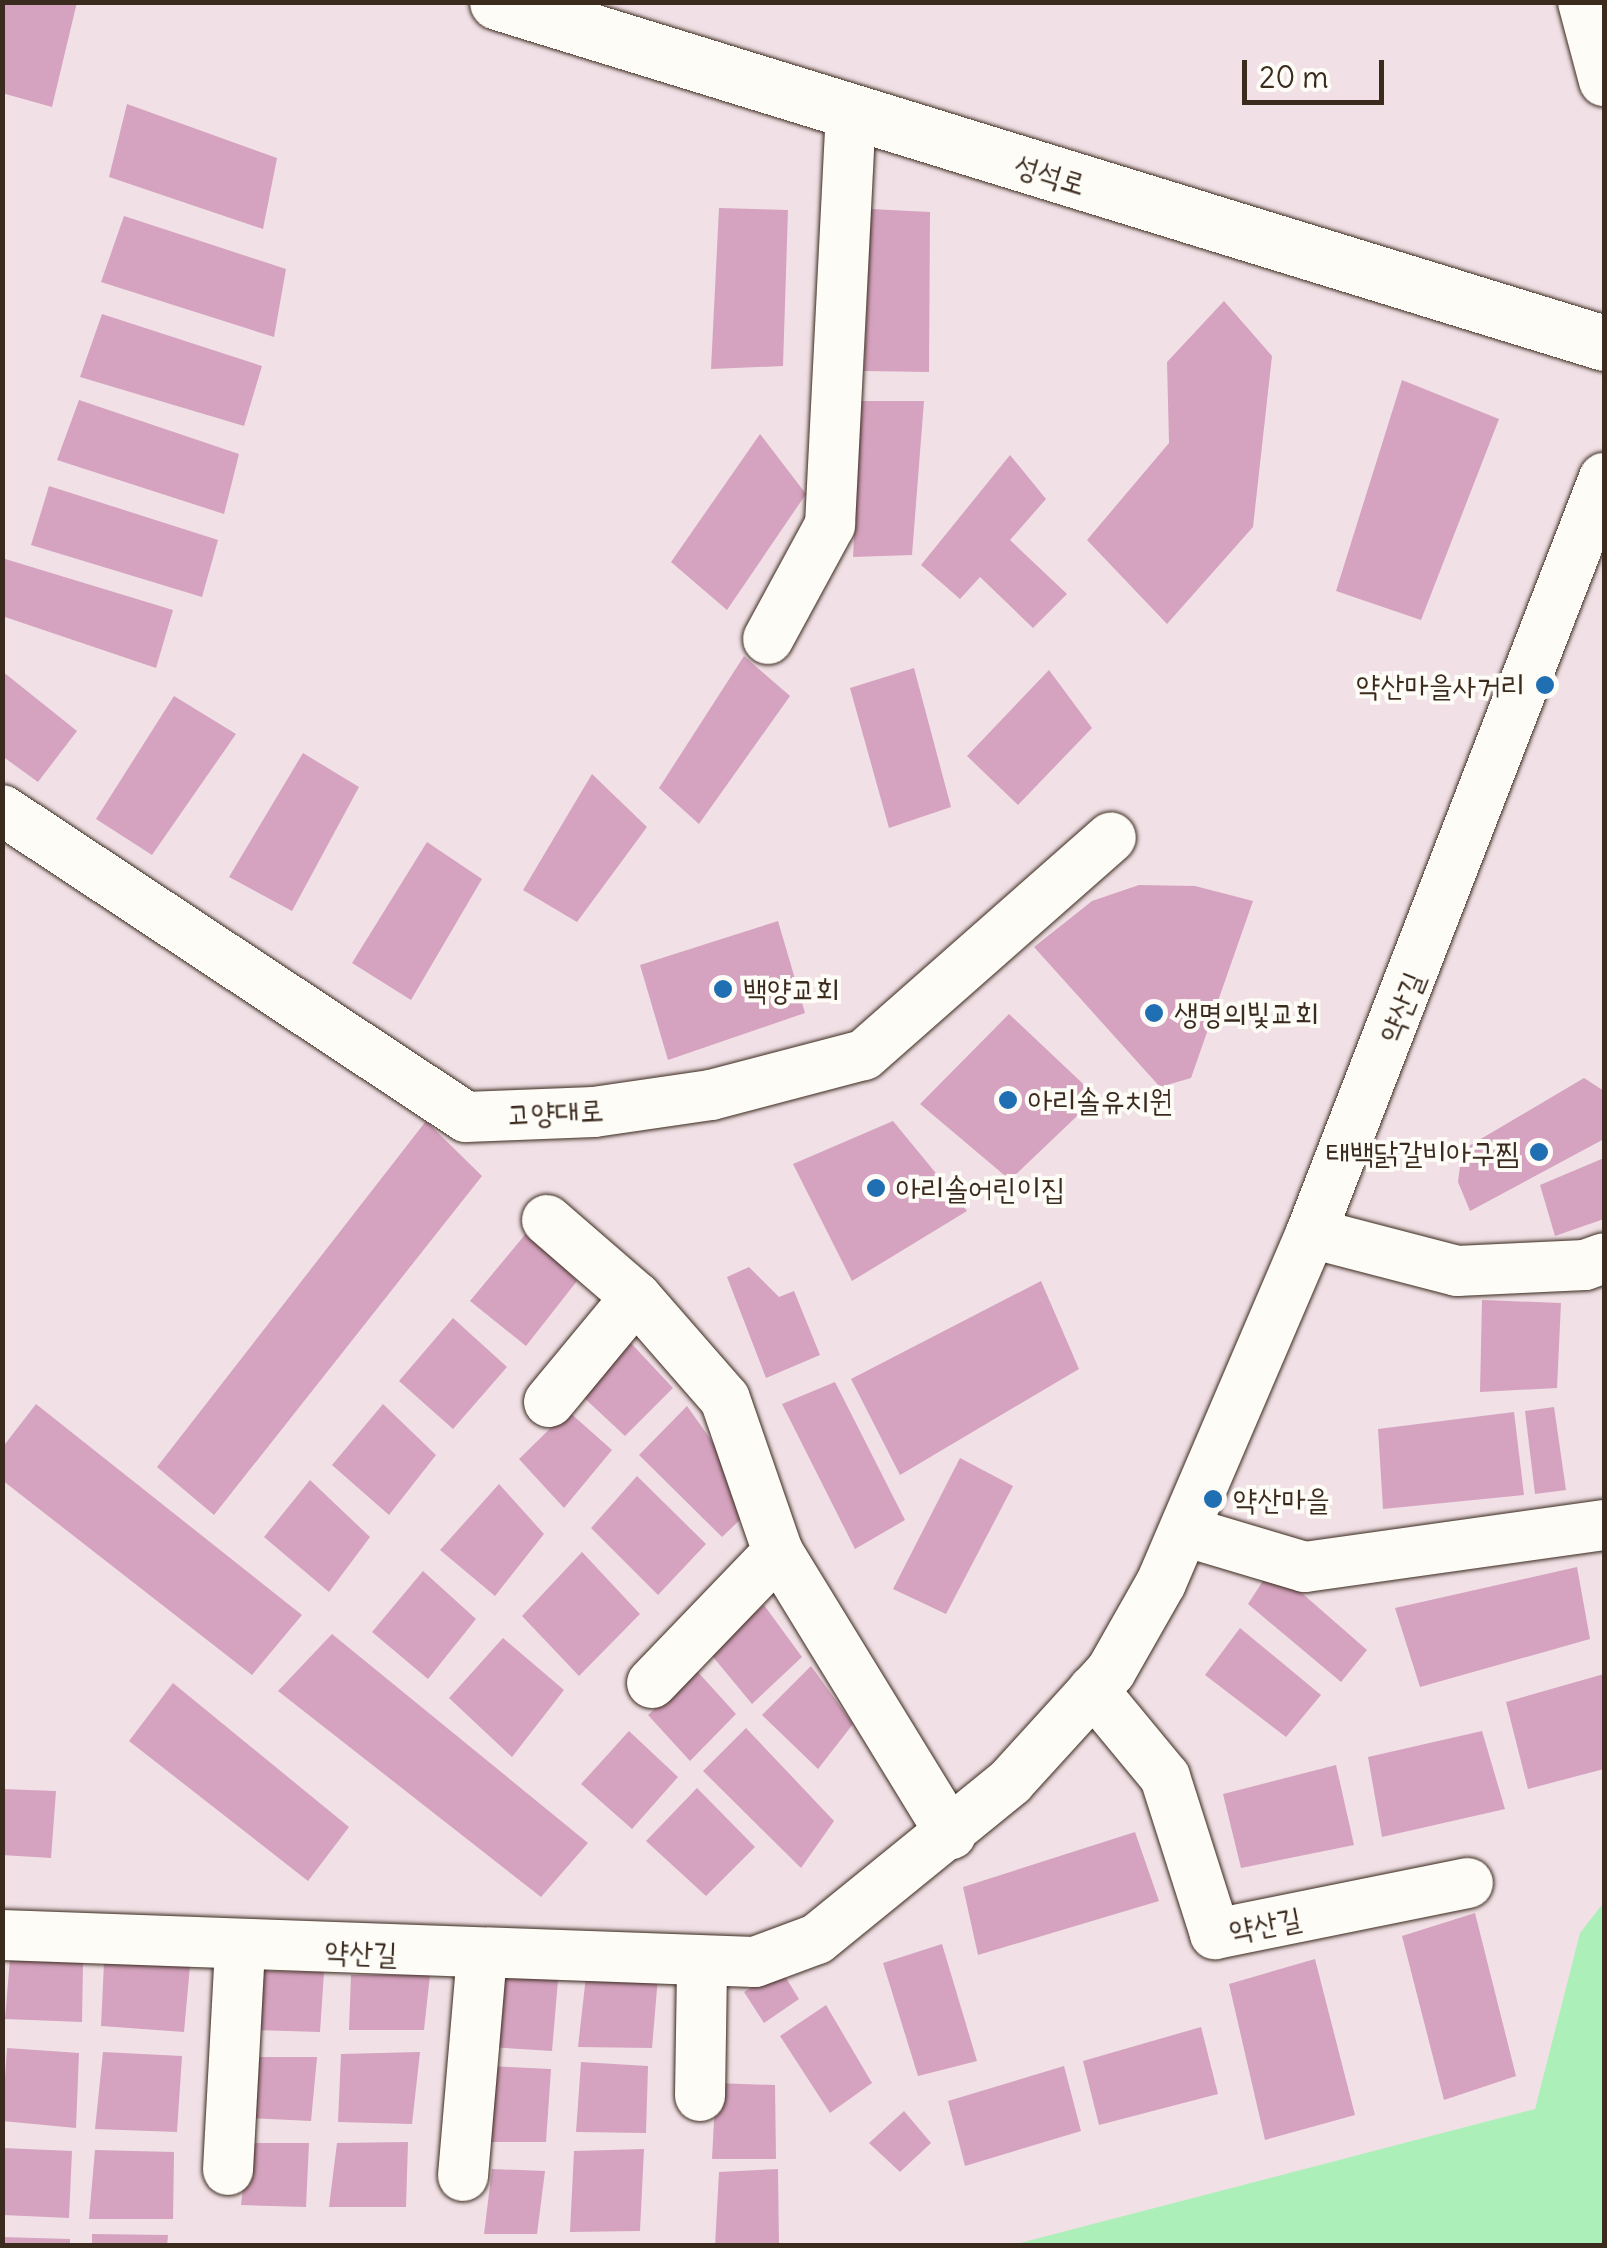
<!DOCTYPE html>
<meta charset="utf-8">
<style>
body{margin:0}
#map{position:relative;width:1607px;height:2248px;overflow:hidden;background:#f1e1e6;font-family:Delius,"Poor Story",sans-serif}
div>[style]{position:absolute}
.green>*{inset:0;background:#acefb9}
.building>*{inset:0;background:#d5a3bf}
.roads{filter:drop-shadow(0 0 2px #3b2a1e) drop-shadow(0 0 2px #3b2a1e)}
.minor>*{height:50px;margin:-25px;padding:0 25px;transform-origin:25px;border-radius:25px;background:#fdfcf7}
.tertiary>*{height:55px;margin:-27.5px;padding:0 27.5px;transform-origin:27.5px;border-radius:27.5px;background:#fdfcf7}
.dots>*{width:28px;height:28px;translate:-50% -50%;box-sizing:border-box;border:5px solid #fdfcf7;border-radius:50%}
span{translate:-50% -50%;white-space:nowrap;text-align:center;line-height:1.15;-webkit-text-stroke:8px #fdfcf7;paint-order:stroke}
.street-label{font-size:30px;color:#3b2a1e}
.poi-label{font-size:30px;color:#3b2a1e}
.right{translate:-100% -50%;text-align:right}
.left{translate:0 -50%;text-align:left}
.frame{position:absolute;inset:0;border:5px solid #3b2a1e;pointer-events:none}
.scale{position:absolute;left:1242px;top:60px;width:142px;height:45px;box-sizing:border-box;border:5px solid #3b2a1e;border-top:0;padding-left:12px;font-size:30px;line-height:35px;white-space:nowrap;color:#3b2a1e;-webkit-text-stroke:8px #fdfcf7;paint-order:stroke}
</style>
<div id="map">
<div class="green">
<div style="clip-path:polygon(1604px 1902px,1604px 2245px,1012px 2245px,1535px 2109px,1580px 1933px)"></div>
</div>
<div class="building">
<div style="clip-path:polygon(2px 2px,77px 2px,52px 107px,2px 93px)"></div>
<div style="clip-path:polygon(127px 104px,277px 158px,263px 229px,109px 177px)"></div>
<div style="clip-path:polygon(719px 208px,788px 210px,783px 366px,711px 369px)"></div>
<div style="clip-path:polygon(871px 209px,930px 212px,929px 372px,864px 371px)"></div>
<div style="clip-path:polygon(124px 216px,286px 269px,274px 337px,101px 282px)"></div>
<div style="clip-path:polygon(1224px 301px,1272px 356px,1253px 527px,1167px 624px,1087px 540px,1169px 443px,1167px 362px)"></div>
<div style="clip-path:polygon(102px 314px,262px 366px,244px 426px,80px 377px)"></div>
<div style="clip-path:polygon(1402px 380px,1499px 419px,1421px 620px,1336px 591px)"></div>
<div style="clip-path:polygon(79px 400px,239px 454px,224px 514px,57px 460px)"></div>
<div style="clip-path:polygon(861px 401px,924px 401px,912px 555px,853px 557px)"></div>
<div style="clip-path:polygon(760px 434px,806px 494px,727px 610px,671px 562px)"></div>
<div style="clip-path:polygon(1010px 455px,1046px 499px,1010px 540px,1067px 594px,1033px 628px,980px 577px,960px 599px,921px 565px)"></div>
<div style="clip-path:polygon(49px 486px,218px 540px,202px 597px,31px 545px)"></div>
<div style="clip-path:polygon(2px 558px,173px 610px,156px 668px,2px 616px)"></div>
<div style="clip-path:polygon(744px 656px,790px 696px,699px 824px,659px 788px)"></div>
<div style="clip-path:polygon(914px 668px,951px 807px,889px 828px,850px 688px)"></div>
<div style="clip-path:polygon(1049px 670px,1092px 728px,1018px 805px,967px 756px)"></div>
<div style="clip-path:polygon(2px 671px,77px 731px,38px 782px,2px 756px)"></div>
<div style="clip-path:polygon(174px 696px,236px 734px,152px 855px,96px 819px)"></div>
<div style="clip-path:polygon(303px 753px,359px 787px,292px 911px,229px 877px)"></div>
<div style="clip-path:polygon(592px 774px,647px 827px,577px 922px,523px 890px)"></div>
<div style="clip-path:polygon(427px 842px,482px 879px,411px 1000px,352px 963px)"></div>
<div style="clip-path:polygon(1139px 885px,1195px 886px,1253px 901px,1191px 1078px,1160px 1087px,1034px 947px,1092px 901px)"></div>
<div style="clip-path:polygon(778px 921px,805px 1013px,668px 1060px,640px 965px)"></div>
<div style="clip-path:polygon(1009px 1014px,1097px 1097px,1010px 1180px,920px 1104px)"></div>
<div style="clip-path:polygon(1584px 1078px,1604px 1091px,1604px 1139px,1470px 1211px,1458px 1182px,1462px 1150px)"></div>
<div style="clip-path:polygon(426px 1121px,482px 1176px,214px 1515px,157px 1467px)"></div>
<div style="clip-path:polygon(893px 1121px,967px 1211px,852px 1281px,793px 1164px)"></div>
<div style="clip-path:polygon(1604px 1158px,1604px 1219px,1555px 1236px,1540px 1185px)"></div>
<div style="clip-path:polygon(528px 1231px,577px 1281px,526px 1346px,470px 1301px)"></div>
<div style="clip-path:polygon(749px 1267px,779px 1297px,794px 1291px,820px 1355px,766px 1378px,727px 1277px)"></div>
<div style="clip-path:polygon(1041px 1281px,1079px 1369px,900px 1475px,851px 1379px)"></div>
<div style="clip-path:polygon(1482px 1300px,1561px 1303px,1557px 1388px,1480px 1392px)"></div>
<div style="clip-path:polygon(453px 1318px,507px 1367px,453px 1429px,399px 1381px)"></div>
<div style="clip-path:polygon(628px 1340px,673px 1388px,625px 1436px,580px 1394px)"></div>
<div style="clip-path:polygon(835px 1382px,905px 1520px,855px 1549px,782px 1404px)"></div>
<div style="clip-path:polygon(36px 1404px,302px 1615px,252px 1675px,2px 1480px,2px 1448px)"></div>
<div style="clip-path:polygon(383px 1404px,436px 1455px,389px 1515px,332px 1465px)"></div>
<div style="clip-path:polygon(687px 1406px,726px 1461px,742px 1518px,722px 1537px,639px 1455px)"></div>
<div style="clip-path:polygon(1554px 1407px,1566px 1490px,1535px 1494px,1525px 1411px)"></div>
<div style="clip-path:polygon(568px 1411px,612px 1450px,564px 1508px,519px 1459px)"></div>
<div style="clip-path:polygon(1514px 1412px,1524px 1495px,1383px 1509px,1378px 1429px)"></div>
<div style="clip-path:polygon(960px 1458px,1013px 1486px,946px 1614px,893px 1589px)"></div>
<div style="clip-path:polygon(637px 1476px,706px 1544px,658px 1595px,591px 1528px)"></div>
<div style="clip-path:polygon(310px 1480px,370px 1537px,329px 1592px,264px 1537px)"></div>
<div style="clip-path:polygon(499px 1484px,544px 1534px,495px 1596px,440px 1550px)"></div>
<div style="clip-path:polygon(582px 1552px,640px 1614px,579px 1676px,522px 1616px)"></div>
<div style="clip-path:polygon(1272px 1567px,1367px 1650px,1341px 1682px,1248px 1604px)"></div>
<div style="clip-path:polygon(1577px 1567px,1590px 1639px,1420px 1687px,1395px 1608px)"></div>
<div style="clip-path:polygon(423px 1571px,476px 1619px,428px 1679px,372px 1632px)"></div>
<div style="clip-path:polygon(764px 1605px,802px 1657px,752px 1704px,709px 1652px)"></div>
<div style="clip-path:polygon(1240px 1628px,1321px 1695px,1286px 1737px,1205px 1675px)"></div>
<div style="clip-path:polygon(332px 1634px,588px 1843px,541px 1897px,278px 1691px)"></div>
<div style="clip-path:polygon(503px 1638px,564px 1690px,512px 1757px,449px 1698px)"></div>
<div style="clip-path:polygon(811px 1666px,853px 1724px,818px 1769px,762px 1715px)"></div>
<div style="clip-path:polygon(697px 1671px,736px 1714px,690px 1761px,648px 1715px)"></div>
<div style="clip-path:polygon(1604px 1674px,1604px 1769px,1528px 1789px,1506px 1702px)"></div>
<div style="clip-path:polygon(173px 1683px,349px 1827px,308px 1881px,129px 1741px)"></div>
<div style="clip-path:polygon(746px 1728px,834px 1821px,801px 1868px,703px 1771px)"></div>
<div style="clip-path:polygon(629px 1731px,678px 1777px,632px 1829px,581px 1784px)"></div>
<div style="clip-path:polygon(1482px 1731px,1505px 1809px,1382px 1837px,1368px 1757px)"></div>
<div style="clip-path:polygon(1336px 1765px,1354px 1845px,1241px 1868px,1223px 1794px)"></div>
<div style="clip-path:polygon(697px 1788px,755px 1847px,706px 1896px,646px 1841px)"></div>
<div style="clip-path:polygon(2px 1789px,56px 1791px,51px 1858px,2px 1855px)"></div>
<div style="clip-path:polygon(1135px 1832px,1159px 1901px,978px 1955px,963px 1887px)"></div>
<div style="clip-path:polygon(1475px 1913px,1516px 2076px,1444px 2100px,1402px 1936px)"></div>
<div style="clip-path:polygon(942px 1944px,977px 2061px,918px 2076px,883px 1963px)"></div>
<div style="clip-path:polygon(10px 1958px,83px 1962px,82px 2022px,5px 2019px)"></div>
<div style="clip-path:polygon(1315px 1959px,1355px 2115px,1265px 2140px,1229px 1984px)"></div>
<div style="clip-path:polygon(104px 1963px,190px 1966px,184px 2032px,101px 2026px)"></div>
<div style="clip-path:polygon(781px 1970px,799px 1999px,764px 2023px,744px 1992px)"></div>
<div style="clip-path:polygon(258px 1971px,324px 1972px,320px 2032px,252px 2030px)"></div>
<div style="clip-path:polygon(351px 1975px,430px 1975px,424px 2030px,349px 2030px)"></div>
<div style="clip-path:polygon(498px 1975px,558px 1980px,552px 2051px,489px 2047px)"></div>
<div style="clip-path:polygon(586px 1976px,658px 1977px,652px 2048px,578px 2047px)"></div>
<div style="clip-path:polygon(826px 2005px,872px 2083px,830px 2113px,780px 2036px)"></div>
<div style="clip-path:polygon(1201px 2027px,1218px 2094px,1099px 2125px,1083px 2061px)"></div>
<div style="clip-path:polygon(7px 2048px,79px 2053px,76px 2128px,2px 2121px)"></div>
<div style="clip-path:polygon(103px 2052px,182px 2056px,177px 2132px,95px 2129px)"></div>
<div style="clip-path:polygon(420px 2052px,412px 2124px,338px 2122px,341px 2054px)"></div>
<div style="clip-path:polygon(254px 2057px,317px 2057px,311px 2121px,249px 2118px)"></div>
<div style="clip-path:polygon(581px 2062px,648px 2066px,646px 2133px,576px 2132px)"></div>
<div style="clip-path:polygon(489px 2066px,551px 2069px,546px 2142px,482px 2142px)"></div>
<div style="clip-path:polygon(1064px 2066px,1081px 2131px,965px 2166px,948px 2101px)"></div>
<div style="clip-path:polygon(716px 2083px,775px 2085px,776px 2159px,712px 2159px)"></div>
<div style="clip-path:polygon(904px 2111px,931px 2143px,900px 2172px,869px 2143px)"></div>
<div style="clip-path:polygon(408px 2142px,406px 2207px,329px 2207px,337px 2143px)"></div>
<div style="clip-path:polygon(248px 2143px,309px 2143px,306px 2207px,241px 2205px)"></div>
<div style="clip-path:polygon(3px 2148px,72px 2151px,69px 2218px,3px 2215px)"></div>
<div style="clip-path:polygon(644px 2149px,640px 2231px,570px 2232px,574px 2151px)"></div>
<div style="clip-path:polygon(95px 2150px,174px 2152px,173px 2219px,89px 2219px)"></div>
<div style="clip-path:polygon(492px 2169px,545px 2171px,537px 2234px,484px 2234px)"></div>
<div style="clip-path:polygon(778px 2169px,779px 2246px,715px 2246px,719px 2172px)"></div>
<div style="clip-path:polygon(92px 2234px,168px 2235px,167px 2246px,92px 2246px)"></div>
<div style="clip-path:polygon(2px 2237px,70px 2239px,70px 2246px,2px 2246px)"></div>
</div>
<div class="roads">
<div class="minor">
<div style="left:1583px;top:2px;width:82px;rotate:75.1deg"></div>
<div style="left:768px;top:639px;width:130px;rotate:-61.5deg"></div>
<div style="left:830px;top:525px;width:412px;rotate:-87.1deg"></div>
<div style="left:2px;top:810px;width:556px;rotate:33.49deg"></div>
<div style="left:466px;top:1117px;width:128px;rotate:-2.2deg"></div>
<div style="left:594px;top:1112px;width:118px;rotate:-8.3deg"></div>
<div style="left:711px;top:1095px;width:158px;rotate:-14.7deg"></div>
<div style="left:864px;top:1055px;width:329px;rotate:-41.4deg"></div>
<div style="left:547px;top:1220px;width:118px;rotate:40.9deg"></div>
<div style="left:636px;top:1297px;width:135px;rotate:48.9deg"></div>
<div style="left:725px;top:1399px;width:162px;rotate:70.9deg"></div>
<div style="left:778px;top:1552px;width:331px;rotate:58.5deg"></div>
<div style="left:1311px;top:1233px;width:151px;rotate:14.6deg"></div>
<div style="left:1457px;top:1271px;width:128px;rotate:-2.7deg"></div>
<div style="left:1585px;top:1265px;width:20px;rotate:-20deg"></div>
<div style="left:549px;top:1402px;width:136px;rotate:-50.4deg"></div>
<div style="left:1184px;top:1531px;width:126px;rotate:16.6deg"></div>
<div style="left:1305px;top:1567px;width:302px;rotate:-8deg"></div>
<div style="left:652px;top:1683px;width:182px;rotate:-46.1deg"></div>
<div style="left:1093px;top:1690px;width:113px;rotate:50.4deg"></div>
<div style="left:1165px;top:1777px;width:165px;rotate:72.3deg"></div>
<div style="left:1215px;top:1934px;width:258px;rotate:-11.4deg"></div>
<div style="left:2px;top:1935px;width:753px;rotate:2.05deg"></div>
<div style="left:755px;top:1962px;width:66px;rotate:-20.4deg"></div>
<div style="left:817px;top:1939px;width:249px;rotate:-39.1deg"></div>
<div style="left:1010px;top:1782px;width:150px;rotate:-47.7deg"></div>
<div style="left:1111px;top:1671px;width:101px;rotate:-60.4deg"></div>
<div style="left:1161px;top:1583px;width:381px;rotate:-66.8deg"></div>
<div style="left:1311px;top:1233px;width:810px;rotate:-68.79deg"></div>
<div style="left:700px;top:2096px;width:132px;rotate:-89.1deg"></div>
<div style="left:228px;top:2170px;width:222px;rotate:-86.9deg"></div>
<div style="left:463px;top:2176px;width:221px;rotate:-85.1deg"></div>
</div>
<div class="tertiary">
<div style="left:497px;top:2px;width:1158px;rotate:17.12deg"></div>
</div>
</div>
<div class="dots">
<div style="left:1545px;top:685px;background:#1f6fb2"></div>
<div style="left:723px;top:989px;background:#1f6fb2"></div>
<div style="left:1154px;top:1013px;background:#1f6fb2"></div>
<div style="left:1008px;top:1100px;background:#1f6fb2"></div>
<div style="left:1539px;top:1152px;background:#1f6fb2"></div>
<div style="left:876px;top:1188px;background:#1f6fb2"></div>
<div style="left:1213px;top:1499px;background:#1f6fb2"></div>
</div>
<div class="street-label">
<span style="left:1050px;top:174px;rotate:17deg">성석로</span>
<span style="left:1401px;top:1007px;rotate:-68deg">약산길</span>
<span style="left:555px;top:1112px;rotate:-3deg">고양대로</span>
<span style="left:1265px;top:1924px;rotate:-11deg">약산길</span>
<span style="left:361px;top:1952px;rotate:2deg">약산길</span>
</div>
<div class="poi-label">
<span class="right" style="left:1525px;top:685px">약산마을사거리</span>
<span class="left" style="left:743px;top:989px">백양교회</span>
<span class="left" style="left:1174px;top:1013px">생명의빛교회</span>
<span class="left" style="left:1028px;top:1100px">아리솔유치원</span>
<span class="right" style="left:1519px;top:1152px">태백닭갈비아구찜</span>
<span class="left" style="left:896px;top:1188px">아리솔어린이집</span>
<span class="left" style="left:1233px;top:1499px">약산마을</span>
</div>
<div class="frame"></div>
<div class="scale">20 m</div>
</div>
